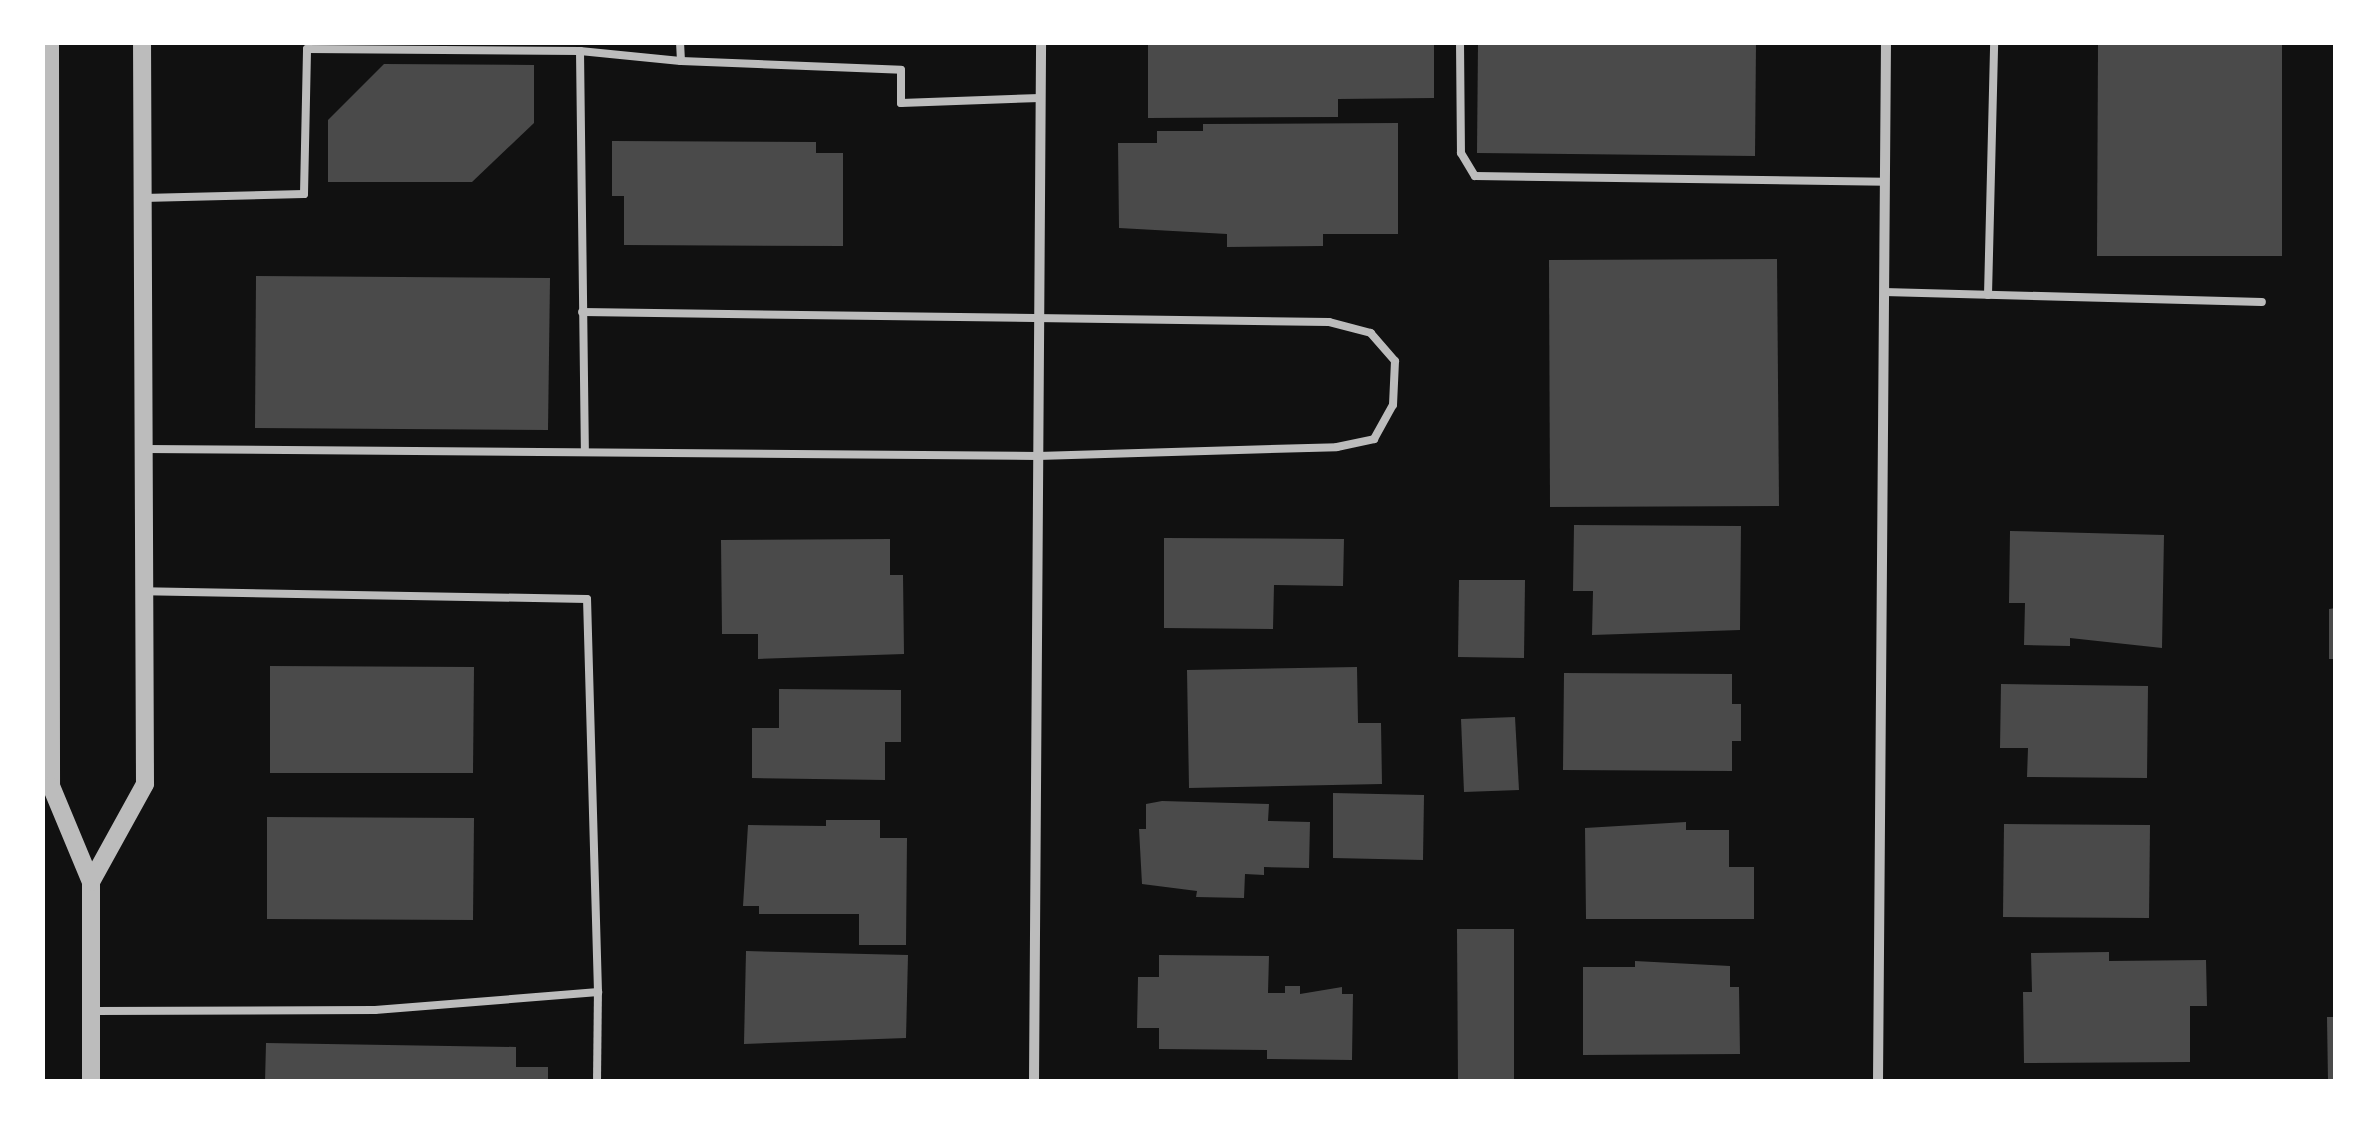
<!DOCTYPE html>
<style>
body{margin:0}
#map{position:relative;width:2378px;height:1124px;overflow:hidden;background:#111;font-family:Commissioner,sans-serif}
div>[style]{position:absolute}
.building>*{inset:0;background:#4a4a4a}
.service>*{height:8px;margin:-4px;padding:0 4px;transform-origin:4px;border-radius:4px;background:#bcbcbc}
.minor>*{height:10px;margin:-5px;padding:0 5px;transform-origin:5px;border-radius:5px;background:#bcbcbc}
.tertiary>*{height:18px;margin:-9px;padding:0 9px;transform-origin:9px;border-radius:9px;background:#bcbcbc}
span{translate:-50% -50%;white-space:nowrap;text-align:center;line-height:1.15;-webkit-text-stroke:10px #fff;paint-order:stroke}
.frame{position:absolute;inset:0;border:45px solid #fff;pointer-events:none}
</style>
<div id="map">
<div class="building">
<div style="clip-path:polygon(1148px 42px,1434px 42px,1434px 98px,1338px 99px,1338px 117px,1148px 118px)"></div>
<div style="clip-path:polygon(1478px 42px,1756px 42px,1755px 156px,1477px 153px)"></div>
<div style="clip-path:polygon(2098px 42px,2282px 42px,2282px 256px,2097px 256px)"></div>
<div style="clip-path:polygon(384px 64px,534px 65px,534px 123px,472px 182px,328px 182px,328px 120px)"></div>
<div style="clip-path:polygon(1398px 123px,1398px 234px,1323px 234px,1323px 246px,1227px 247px,1227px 234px,1119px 228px,1118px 143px,1157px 143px,1157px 131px,1203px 131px,1203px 124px)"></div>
<div style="clip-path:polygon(612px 141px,816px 142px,816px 153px,843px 153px,843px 246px,624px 245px,624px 196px,612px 196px)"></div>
<div style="clip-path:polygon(1777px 259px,1779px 506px,1550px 507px,1549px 260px)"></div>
<div style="clip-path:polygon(256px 276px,550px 278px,548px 430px,255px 428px)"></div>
<div style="clip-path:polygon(1574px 525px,1741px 526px,1740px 630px,1592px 635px,1593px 591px,1573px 591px)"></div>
<div style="clip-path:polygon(2010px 531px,2164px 535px,2162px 648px,2070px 638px,2070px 646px,2024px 645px,2025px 603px,2009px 603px)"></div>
<div style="clip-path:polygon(1164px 538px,1344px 539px,1343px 586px,1274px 585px,1273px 629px,1164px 628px)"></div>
<div style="clip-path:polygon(890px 539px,890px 575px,903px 575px,904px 654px,758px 659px,758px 634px,722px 634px,721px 540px)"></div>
<div style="clip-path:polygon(1459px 580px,1525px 580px,1524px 658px,1458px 657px)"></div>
<div style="clip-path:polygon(2336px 608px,2336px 659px,2329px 659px,2329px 609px)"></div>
<div style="clip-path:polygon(270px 666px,474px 667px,473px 773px,270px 773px)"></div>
<div style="clip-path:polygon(1357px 667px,1358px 723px,1381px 723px,1382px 784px,1189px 788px,1187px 670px)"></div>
<div style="clip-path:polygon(1564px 673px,1732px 674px,1732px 704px,1741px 704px,1741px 741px,1732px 741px,1732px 771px,1563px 770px)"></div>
<div style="clip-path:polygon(2001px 684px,2148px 686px,2147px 778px,2027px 777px,2028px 748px,2000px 748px)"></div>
<div style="clip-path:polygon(779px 689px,901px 690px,901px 742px,885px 742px,885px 780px,752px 778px,752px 728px,779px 728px)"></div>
<div style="clip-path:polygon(1515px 717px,1519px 790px,1464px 792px,1461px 719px)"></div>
<div style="clip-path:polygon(1333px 793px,1424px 795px,1423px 860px,1333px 858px)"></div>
<div style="clip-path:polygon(1162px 801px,1269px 804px,1268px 821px,1310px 822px,1309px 868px,1264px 867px,1264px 875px,1245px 874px,1244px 898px,1196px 897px,1197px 891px,1142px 884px,1139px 829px,1146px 829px,1146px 804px)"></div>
<div style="clip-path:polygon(267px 817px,474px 818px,473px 920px,267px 919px)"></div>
<div style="clip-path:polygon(826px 820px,880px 820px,880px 838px,907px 838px,906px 945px,859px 945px,859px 914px,759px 914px,759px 906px,743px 906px,748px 825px,826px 826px)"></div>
<div style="clip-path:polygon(1686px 822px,1686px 830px,1729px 830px,1729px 867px,1754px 867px,1754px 919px,1586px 919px,1585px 828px)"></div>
<div style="clip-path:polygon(2004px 824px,2150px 825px,2149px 918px,2003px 917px)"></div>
<div style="clip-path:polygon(1457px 929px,1514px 929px,1514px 1082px,1458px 1082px)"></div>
<div style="clip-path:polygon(746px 951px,908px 955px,906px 1038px,744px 1044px)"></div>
<div style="clip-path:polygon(2109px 952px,2109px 961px,2206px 960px,2207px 1006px,2190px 1006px,2190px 1062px,2024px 1063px,2023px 992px,2032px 992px,2031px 953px)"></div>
<div style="clip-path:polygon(1159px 955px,1269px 956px,1268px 993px,1285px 993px,1285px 986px,1300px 986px,1300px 994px,1342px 987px,1342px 994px,1353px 994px,1352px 1060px,1267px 1059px,1267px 1050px,1159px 1049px,1159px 1028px,1137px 1028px,1138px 977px,1159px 977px)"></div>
<div style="clip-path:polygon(1635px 961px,1730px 966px,1730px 987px,1739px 987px,1740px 1054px,1583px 1055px,1583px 967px,1635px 967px)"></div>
<div style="clip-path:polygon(2327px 1017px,2336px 1017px,2336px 1082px,2328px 1082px)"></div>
<div style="clip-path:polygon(266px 1043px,516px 1047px,516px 1067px,548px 1067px,548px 1082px,265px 1082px)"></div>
</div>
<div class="service">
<div style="left:1460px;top:42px;width:111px;rotate:89.5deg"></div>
<div style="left:1461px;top:153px;width:27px;rotate:59deg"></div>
<div style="left:1475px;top:176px;width:410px;rotate:0.8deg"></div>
<div style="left:580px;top:51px;width:401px;rotate:89.3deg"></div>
<div style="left:681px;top:61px;width:220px;rotate:2.3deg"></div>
<div style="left:901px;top:70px;width:33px;rotate:90deg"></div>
<div style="left:901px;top:103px;width:139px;rotate:-2.1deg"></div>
<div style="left:143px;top:198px;width:161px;rotate:-1.4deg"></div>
<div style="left:304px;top:194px;width:145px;rotate:-88.8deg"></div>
<div style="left:307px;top:49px;width:273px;rotate:0.4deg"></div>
<div style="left:580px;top:51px;width:101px;rotate:5.7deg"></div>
<div style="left:681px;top:61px;width:19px;rotate:-93deg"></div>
<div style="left:1884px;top:292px;width:378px;rotate:1.5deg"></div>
<div style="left:1988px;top:295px;width:253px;rotate:-88.6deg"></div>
<div style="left:146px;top:449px;width:892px;rotate:0.45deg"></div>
<div style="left:1038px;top:456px;width:299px;rotate:-1.7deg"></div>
<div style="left:1337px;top:447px;width:38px;rotate:-12deg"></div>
<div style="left:1374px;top:439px;width:39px;rotate:-61deg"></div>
<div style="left:1393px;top:405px;width:44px;rotate:-87.4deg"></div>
<div style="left:1395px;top:361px;width:37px;rotate:-131deg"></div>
<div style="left:1371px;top:333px;width:43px;rotate:-165.3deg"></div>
<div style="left:1329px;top:322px;width:747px;rotate:-179.23deg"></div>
<div style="left:94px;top:1011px;width:281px;rotate:-0.2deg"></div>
<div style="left:375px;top:1010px;width:224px;rotate:-4.6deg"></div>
<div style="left:598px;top:992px;width:393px;rotate:-91.6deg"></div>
<div style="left:587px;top:599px;width:442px;rotate:-179deg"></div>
<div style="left:597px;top:1082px;width:90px;rotate:-89.4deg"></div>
</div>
<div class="minor">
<div style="left:1034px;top:1082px;width:1040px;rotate:-89.61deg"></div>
<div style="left:1878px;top:1082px;width:1040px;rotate:-89.56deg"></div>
</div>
<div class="tertiary">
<div style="left:50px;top:42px;width:744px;rotate:89.92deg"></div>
<div style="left:51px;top:786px;width:104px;rotate:67.4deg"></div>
<div style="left:91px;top:882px;width:200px;rotate:90deg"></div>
<div style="left:91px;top:882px;width:112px;rotate:-61.1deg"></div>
<div style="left:145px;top:784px;width:742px;rotate:-90.23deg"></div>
</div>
<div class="frame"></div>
</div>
